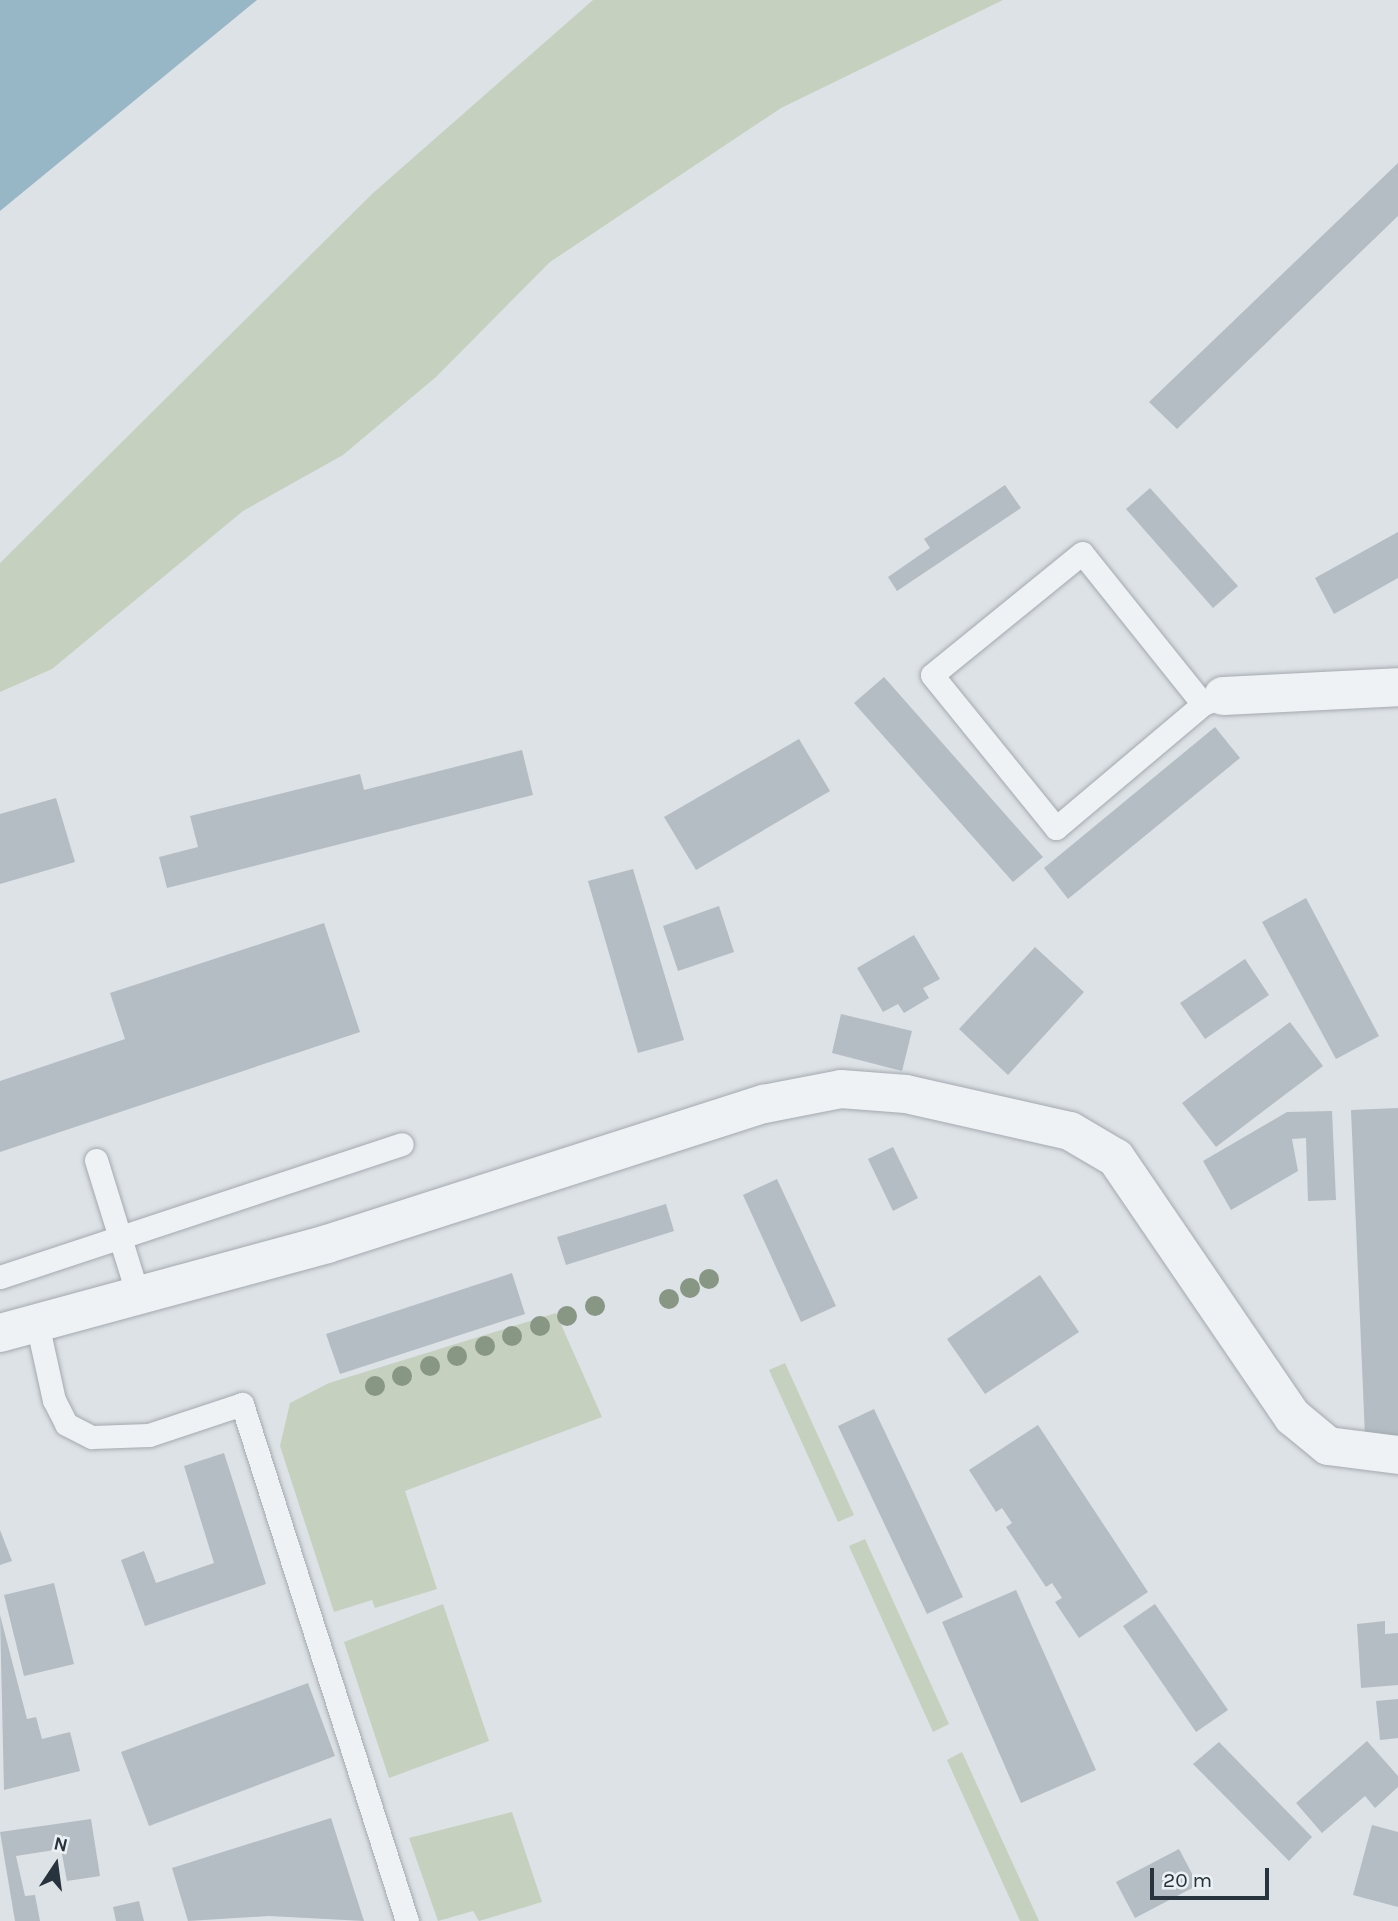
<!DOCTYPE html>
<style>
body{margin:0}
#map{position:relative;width:1398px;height:1921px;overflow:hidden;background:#dde2e6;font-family:Karla,sans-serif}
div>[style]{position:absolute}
.green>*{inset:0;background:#c6d0be}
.water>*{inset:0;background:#98b7c6}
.building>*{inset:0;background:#b4bdc3}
.roads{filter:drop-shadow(0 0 2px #a3aab0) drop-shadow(0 0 2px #a3aab0)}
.lane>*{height:23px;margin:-11.5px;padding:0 11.5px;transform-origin:11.5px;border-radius:11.5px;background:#eff2f5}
.street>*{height:38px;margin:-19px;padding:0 19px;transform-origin:19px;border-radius:19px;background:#eff2f5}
.trees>*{width:20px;height:20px;margin:-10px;border-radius:50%;background:#889684}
span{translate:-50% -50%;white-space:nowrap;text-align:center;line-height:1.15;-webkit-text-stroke:6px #ecf1f4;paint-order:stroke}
.north{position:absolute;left:21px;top:1830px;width:70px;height:70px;-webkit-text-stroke:5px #ecf1f4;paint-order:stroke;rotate:13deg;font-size:19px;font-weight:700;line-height:28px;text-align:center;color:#27333d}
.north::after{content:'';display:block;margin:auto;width:24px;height:32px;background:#27333d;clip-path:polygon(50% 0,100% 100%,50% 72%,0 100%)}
.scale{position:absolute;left:1150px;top:1868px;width:119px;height:32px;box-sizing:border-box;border:4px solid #27333d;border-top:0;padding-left:9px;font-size:21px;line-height:24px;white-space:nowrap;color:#27333d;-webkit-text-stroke:5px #ecf1f4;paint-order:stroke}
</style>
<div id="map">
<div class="green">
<div style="clip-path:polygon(593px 0,1003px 0,781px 108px,550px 262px,436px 377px,343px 455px,243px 511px,52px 669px,0 692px,0 563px,372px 194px)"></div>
<div style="clip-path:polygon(556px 1313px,602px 1417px,405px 1491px,437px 1589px,375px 1608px,372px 1600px,334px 1612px,280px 1446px,290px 1403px,329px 1383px)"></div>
<div style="clip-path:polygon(785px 1363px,854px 1515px,838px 1522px,769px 1370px)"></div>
<div style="clip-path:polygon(865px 1539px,949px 1724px,933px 1732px,849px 1546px)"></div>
<div style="clip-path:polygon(443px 1604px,489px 1741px,389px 1778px,344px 1642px)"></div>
<div style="clip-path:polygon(962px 1752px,1039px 1921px,1020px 1921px,947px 1760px)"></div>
<div style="clip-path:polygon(512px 1812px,542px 1902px,479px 1921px,473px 1911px,438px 1921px,409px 1838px)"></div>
</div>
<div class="water">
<div style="clip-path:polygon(0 0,257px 0,0 211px)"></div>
</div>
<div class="building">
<div style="clip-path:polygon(1398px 163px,1398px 216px,1177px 429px,1149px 402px)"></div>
<div style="clip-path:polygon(1005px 485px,1021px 508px,897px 591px,888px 577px,930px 548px,924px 539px)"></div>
<div style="clip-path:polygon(1150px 488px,1238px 586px,1213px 608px,1126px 509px)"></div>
<div style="clip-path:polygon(1398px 532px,1398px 578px,1334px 614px,1315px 578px)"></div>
<div style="clip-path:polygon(884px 677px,1043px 857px,1013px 882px,854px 703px)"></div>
<div style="clip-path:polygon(1215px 727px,1240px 758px,1068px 899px,1044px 868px)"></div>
<div style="clip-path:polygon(799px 739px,830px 791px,696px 870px,664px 817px)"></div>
<div style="clip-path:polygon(522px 750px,533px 795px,167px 888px,159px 857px,198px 847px,190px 816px,360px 774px,364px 790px)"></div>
<div style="clip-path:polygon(56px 798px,75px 862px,0 884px,0 814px)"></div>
<div style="clip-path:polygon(633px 869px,684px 1040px,638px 1053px,588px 881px)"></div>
<div style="clip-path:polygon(1306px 898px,1379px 1036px,1336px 1059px,1262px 922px)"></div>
<div style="clip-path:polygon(719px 906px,734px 952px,678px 971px,663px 926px)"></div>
<div style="clip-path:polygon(324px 923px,360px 1032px,0 1152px,0 1081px,125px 1039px,110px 993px)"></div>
<div style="clip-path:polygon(914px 935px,940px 979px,923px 988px,929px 998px,904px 1013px,898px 1004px,883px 1012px,857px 968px)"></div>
<div style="clip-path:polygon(1035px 947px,1084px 992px,1008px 1075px,959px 1029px)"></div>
<div style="clip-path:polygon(1245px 959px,1269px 995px,1205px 1039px,1180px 1003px)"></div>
<div style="clip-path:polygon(841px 1014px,912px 1031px,902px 1071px,832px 1053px)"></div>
<div style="clip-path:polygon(1290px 1022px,1323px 1066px,1216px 1147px,1182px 1103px)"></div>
<div style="clip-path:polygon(1398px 1108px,1398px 1435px,1365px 1436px,1351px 1110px)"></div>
<div style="clip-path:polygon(1332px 1111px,1336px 1200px,1308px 1201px,1306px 1138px,1292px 1139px,1298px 1171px,1231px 1210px,1203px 1161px,1287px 1112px)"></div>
<div style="clip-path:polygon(893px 1147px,918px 1198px,893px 1211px,868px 1159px)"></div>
<div style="clip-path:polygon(777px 1179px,836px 1306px,801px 1322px,743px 1195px)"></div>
<div style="clip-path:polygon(666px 1204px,674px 1231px,566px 1265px,557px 1237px)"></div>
<div style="clip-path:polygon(512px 1273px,525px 1314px,340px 1374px,326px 1334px)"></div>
<div style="clip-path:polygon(1040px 1275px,1079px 1332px,985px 1394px,947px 1339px)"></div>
<div style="clip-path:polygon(874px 1409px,963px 1597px,927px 1614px,838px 1426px)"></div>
<div style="clip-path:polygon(1038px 1425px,1148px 1592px,1079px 1638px,1055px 1602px,1062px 1598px,1052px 1583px,1046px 1587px,1006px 1527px,1012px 1523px,1002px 1508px,996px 1512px,969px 1470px)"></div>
<div style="clip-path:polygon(224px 1453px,266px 1584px,145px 1626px,121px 1560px,144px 1551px,156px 1583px,214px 1563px,184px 1466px)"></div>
<div style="clip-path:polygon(0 1530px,12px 1561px,0 1565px)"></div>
<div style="clip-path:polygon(54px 1583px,74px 1664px,24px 1676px,4px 1595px)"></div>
<div style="clip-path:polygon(1016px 1590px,1096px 1770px,1021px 1803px,942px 1622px)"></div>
<div style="clip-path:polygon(1155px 1604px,1228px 1710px,1196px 1732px,1123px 1626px)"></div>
<div style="clip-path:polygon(0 1615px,27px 1719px,36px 1717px,42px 1739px,70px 1732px,80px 1771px,4px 1790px)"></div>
<div style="clip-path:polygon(1385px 1621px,1385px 1634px,1398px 1633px,1398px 1685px,1361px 1688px,1357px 1624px)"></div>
<div style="clip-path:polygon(308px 1683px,335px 1756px,149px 1826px,121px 1752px)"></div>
<div style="clip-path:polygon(1398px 1699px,1398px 1738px,1380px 1740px,1376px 1701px)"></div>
<div style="clip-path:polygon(1367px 1741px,1398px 1776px,1398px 1787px,1375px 1808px,1365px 1796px,1322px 1833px,1296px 1803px)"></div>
<div style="clip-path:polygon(1219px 1742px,1312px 1837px,1289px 1861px,1193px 1764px)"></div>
<div style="clip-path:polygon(331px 1818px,364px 1921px,269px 1916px,188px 1921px,172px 1868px)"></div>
<div style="clip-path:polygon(91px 1819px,100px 1876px,67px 1881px,61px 1849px,16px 1856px,25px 1896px,35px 1895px,40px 1921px,15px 1921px,0 1832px)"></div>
<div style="clip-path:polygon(1372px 1825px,1398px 1832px,1398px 1907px,1353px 1895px)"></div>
<div style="clip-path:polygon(1179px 1849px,1198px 1885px,1135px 1918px,1116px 1882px)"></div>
<div style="clip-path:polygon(139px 1901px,144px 1921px,116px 1921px,113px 1907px)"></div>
</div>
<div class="roads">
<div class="lane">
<div style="left:1203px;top:704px;width:193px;rotate:-128.7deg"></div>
<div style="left:1082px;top:553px;width:193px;rotate:140.9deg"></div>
<div style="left:932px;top:675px;width:197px;rotate:51deg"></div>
<div style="left:1056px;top:828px;width:192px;rotate:-40.1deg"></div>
<div style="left:1203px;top:704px;width:22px;rotate:-22deg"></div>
<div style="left:96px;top:1160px;width:142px;rotate:72.8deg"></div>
<div style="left:0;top:1277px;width:423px;rotate:-18.3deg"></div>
<div style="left:37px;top:1323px;width:79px;rotate:77.6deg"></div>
<div style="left:54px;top:1400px;width:27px;rotate:63deg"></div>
<div style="left:66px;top:1424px;width:29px;rotate:27deg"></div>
<div style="left:92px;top:1437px;width:57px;rotate:-2deg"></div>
<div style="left:149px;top:1435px;width:98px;rotate:-18.4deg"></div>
<div style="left:242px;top:1404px;width:543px;rotate:72.3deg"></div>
</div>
<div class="street">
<div style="left:1223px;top:696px;width:175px;rotate:-2.9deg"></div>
<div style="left:0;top:1333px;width:339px;rotate:-15.2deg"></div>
<div style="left:327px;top:1244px;width:459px;rotate:-17.8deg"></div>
<div style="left:764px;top:1104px;width:78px;rotate:-11deg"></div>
<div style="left:841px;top:1089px;width:65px;rotate:4.4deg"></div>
<div style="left:906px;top:1094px;width:168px;rotate:12.7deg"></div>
<div style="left:1070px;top:1131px;width:53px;rotate:30.4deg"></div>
<div style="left:1116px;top:1158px;width:314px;rotate:55.7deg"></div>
<div style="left:1293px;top:1417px;width:45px;rotate:39.6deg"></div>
<div style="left:1328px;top:1446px;width:71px;rotate:7.3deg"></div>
</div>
</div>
<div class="trees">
<div style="left:709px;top:1279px"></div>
<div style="left:690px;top:1288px"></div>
<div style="left:669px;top:1299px"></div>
<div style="left:595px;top:1306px"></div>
<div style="left:567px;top:1316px"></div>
<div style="left:540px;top:1326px"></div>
<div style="left:512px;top:1336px"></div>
<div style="left:485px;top:1346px"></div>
<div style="left:457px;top:1356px"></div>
<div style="left:430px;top:1366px"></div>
<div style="left:402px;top:1376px"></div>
<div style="left:375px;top:1386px"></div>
</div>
<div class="north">N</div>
<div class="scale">20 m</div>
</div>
